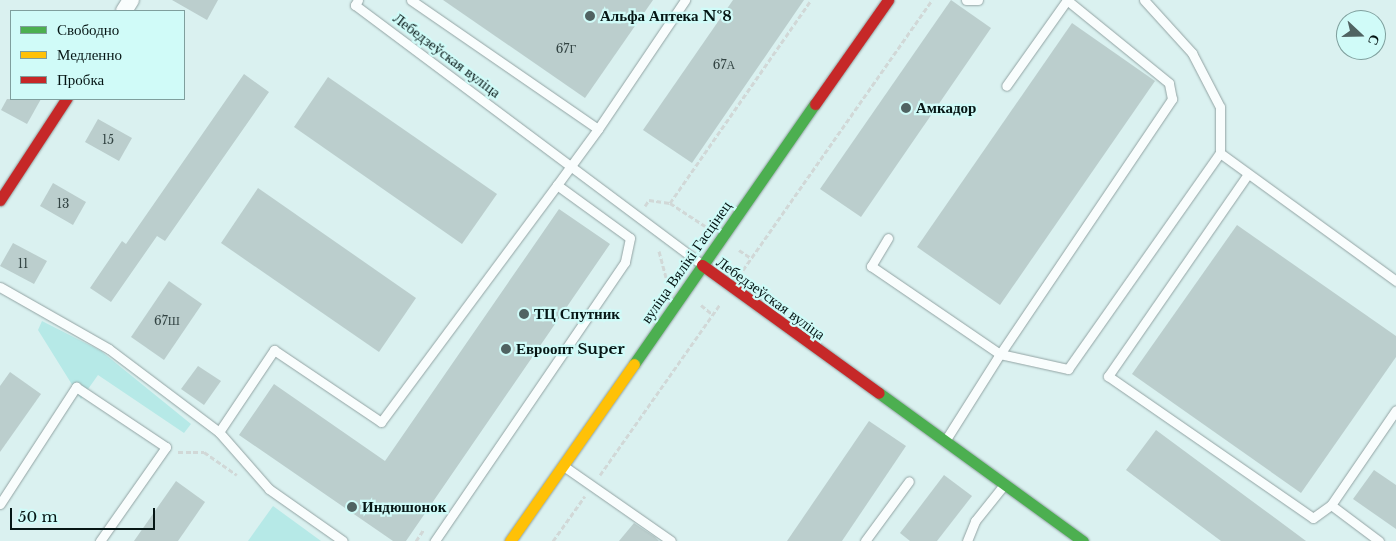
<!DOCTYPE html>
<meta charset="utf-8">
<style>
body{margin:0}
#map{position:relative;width:1396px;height:541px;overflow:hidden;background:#daf1f0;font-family:"Libre Baskerville",serif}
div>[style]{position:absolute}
.green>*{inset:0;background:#b6e9e7}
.building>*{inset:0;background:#bbcecd}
.path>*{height:3px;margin-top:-1.5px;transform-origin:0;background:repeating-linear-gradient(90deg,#d1d8d7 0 5px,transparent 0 7.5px)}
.roads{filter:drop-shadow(0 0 1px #92a3a3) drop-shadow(0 0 1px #92a3a3)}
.lane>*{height:9px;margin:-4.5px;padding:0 4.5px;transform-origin:4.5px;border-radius:4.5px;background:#f9fdfd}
.street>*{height:16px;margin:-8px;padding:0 8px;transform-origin:8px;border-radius:8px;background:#f9fdfd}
.fast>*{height:11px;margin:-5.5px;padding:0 5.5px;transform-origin:5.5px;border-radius:5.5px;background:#4caf50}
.slow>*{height:11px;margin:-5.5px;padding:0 5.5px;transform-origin:5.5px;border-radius:5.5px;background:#ffc107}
.jam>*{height:11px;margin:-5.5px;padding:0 5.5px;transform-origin:5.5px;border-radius:5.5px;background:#c62828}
.dots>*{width:14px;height:14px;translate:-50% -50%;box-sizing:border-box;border:2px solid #d0fbf8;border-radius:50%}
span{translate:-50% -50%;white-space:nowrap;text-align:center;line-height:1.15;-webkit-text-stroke:4.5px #d0fbf8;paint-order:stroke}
.number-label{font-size:12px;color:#334443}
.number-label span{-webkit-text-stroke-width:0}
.poi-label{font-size:15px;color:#061615;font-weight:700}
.left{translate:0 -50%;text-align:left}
.street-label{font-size:15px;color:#061615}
.legend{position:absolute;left:10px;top:10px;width:175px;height:90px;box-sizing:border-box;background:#d0fbf8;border:1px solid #7f9f9d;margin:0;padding:6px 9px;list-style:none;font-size:15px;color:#061615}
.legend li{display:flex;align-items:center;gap:10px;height:25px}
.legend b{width:25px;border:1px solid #7f9f9d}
.north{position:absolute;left:1336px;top:10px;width:50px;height:50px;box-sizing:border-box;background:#d0fbf8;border:1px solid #7f9f9d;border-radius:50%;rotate:111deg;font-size:14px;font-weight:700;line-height:20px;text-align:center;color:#061615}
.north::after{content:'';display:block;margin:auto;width:18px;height:22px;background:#506362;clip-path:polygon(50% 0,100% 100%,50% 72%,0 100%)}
.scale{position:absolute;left:10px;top:508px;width:145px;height:22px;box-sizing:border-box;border:2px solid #061615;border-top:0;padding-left:6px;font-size:15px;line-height:18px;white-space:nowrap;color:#061615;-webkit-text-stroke:4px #d0fbf8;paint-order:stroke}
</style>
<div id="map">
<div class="green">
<div style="clip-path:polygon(42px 321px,101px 351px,191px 424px,184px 433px,98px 375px,81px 399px,38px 330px)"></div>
<div style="clip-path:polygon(273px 506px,321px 541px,248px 541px)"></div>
</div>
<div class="building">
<div style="clip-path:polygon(172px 0,218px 0,207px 20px)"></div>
<div style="clip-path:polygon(443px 0,653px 0,585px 98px)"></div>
<div style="clip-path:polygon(733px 0,804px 0,692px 163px,643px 130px)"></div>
<div style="clip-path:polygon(951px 0,991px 28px,861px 217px,820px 189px)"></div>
<div style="clip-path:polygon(1072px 23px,1155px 81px,1000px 305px,917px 247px)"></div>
<div style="clip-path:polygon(244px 74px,269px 92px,165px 241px,157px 236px,111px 302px,90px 288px,122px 241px,126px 244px)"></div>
<div style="clip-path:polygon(328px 77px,497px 194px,462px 244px,294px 127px)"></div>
<div style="clip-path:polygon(7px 99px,41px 99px,27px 124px,1px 110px)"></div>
<div style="clip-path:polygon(98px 119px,132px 138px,119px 161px,85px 142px)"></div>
<div style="clip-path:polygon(53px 183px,86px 202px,73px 225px,40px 206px)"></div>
<div style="clip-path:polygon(258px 188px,416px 298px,379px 352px,221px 243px)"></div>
<div style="clip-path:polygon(559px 209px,610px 244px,406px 541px,393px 541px,239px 435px,274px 384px,385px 461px)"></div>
<div style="clip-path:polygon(1237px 225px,1396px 336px,1396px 357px,1301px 493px,1132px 374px)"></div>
<div style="clip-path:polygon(13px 243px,47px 261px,34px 284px,0 266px)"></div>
<div style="clip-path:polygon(169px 281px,202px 304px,164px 360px,131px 337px)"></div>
<div style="clip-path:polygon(198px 366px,221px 381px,204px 405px,181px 389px)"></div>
<div style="clip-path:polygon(10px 372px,41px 394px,0 452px,0 386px)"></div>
<div style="clip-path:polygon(869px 421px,906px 446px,842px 541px,787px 541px)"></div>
<div style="clip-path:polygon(1156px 430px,1306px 541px,1221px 541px,1126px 470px)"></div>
<div style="clip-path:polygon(1374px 470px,1396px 485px,1396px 529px,1353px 499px)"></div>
<div style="clip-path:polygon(944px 475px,972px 496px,937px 541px,910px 541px,900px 533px)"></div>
<div style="clip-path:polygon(176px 481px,205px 502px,178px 541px,134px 541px)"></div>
<div style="clip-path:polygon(634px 523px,655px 537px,659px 541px,619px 541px)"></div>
</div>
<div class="path">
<div style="left:670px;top:203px;width:42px;rotate:33.3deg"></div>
<div style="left:645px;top:206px;width:7px;rotate:-56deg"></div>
<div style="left:649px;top:200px;width:21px;rotate:8deg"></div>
<div style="left:670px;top:203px;width:247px;rotate:-55.2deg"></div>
<div style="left:739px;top:250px;width:14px;rotate:34deg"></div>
<div style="left:659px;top:251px;width:28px;rotate:75deg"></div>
<div style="left:743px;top:270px;width:330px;rotate:-55deg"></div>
<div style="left:701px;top:305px;width:14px;rotate:39deg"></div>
<div style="left:178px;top:452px;width:26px"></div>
<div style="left:204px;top:452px;width:40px;rotate:34.9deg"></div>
<div style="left:600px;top:475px;width:209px;rotate:-54.9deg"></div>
<div style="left:416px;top:541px;width:14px;rotate:-56deg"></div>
<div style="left:553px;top:541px;width:55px;rotate:-54.6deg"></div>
</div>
<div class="roads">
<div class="lane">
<div style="left:358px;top:0;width:6px;rotate:121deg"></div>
<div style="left:355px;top:5px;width:434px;rotate:36.8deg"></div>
<div style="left:411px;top:0;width:227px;rotate:34.6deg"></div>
<div style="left:598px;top:129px;width:69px;rotate:126.2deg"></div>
<div style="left:557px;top:185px;width:90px;rotate:36deg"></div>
<div style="left:630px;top:238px;width:25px;rotate:102deg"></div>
<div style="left:625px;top:262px;width:338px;rotate:124.3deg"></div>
<div style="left:966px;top:0;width:12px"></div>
<div style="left:1144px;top:0;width:72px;rotate:47.8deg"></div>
<div style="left:1192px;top:53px;width:61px;rotate:62.6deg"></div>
<div style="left:1220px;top:107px;width:46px;rotate:90deg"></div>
<div style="left:1220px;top:153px;width:218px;rotate:36deg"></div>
<div style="left:598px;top:129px;width:156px;rotate:-56deg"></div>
<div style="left:1248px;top:174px;width:246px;rotate:124.7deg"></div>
<div style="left:1108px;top:376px;width:249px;rotate:34.7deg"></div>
<div style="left:1313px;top:518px;width:22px;rotate:-36deg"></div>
<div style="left:888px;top:238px;width:33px;rotate:121deg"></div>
<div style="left:871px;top:266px;width:156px;rotate:34.3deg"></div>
<div style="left:1000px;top:354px;width:308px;rotate:-56deg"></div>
<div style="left:1172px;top:99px;width:16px;rotate:-101deg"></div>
<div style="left:1169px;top:83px;width:132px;rotate:-140.9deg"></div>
<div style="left:1067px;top:0;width:105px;rotate:125.3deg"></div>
<div style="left:0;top:287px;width:125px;rotate:29.6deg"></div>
<div style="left:109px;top:349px;width:138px;rotate:37deg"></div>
<div style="left:219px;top:432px;width:76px;rotate:48.7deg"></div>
<div style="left:269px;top:489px;width:90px;rotate:35.1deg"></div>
<div style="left:219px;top:432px;width:99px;rotate:-56.1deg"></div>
<div style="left:274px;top:350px;width:129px;rotate:33.9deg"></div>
<div style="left:381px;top:422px;width:295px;rotate:-53.4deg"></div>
<div style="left:945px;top:441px;width:103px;rotate:-57.7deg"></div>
<div style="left:1000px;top:354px;width:70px;rotate:12.4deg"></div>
<div style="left:1068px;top:369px;width:264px;rotate:-54.9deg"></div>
<div style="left:565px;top:467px;width:129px;rotate:34.9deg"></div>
<div style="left:0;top:504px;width:140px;rotate:-57deg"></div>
<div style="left:76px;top:387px;width:108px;rotate:33.7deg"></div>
<div style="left:166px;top:447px;width:115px;rotate:125.1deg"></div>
<div style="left:865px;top:541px;width:74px;rotate:-53.7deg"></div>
<div style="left:967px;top:541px;width:22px;rotate:-68deg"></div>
<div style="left:975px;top:521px;width:45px;rotate:-51.3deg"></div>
<div style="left:1379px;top:541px;width:60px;rotate:-143.1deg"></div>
<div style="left:1331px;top:505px;width:115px;rotate:-55.6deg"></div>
</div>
<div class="street">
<div style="left:124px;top:11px;width:13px;rotate:-58deg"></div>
</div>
<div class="fast">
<div style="left:634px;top:364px;width:317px;rotate:-55.2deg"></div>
<div style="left:879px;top:393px;width:252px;rotate:36deg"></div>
</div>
<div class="slow">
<div style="left:510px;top:541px;width:216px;rotate:-55deg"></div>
</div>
<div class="jam">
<div style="left:815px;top:104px;width:127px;rotate:-54.9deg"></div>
<div style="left:0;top:200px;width:121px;rotate:-56.8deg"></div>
<div style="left:702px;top:265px;width:218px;rotate:35.9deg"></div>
</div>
</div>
<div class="dots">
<div style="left:590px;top:16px;background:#506362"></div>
<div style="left:906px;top:108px;background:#506362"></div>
<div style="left:524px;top:314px;background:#506362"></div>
<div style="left:506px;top:349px;background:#506362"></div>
<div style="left:352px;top:507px;background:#506362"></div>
</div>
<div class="number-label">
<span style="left:566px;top:49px">67Г</span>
<span style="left:724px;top:65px">67А</span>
<span style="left:108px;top:140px">15</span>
<span style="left:63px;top:204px">13</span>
<span style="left:23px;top:264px">11</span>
<span style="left:167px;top:321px">67Ш</span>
</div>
<div class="poi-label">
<span class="left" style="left:600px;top:16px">Альфа Аптека №8</span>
<span class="left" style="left:916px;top:108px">Амкадор</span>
<span class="left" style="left:534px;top:314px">ТЦ Спутник</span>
<span class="left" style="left:516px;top:349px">Евроопт Super</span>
<span class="left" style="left:362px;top:507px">Индюшонок</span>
</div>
<div class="street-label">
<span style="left:447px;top:55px;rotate:37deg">Лебедзеўская вуліца</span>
<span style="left:686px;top:262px;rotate:-55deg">вуліца Вялікі Гасцінец</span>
<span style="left:771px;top:298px;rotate:36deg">Лебедзеўская вуліца</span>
</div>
<ul class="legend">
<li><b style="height:6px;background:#4caf50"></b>Свободно</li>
<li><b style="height:6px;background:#ffc107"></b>Медленно</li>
<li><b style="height:6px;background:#c62828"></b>Пробка</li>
</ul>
<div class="north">С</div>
<div class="scale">50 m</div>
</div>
